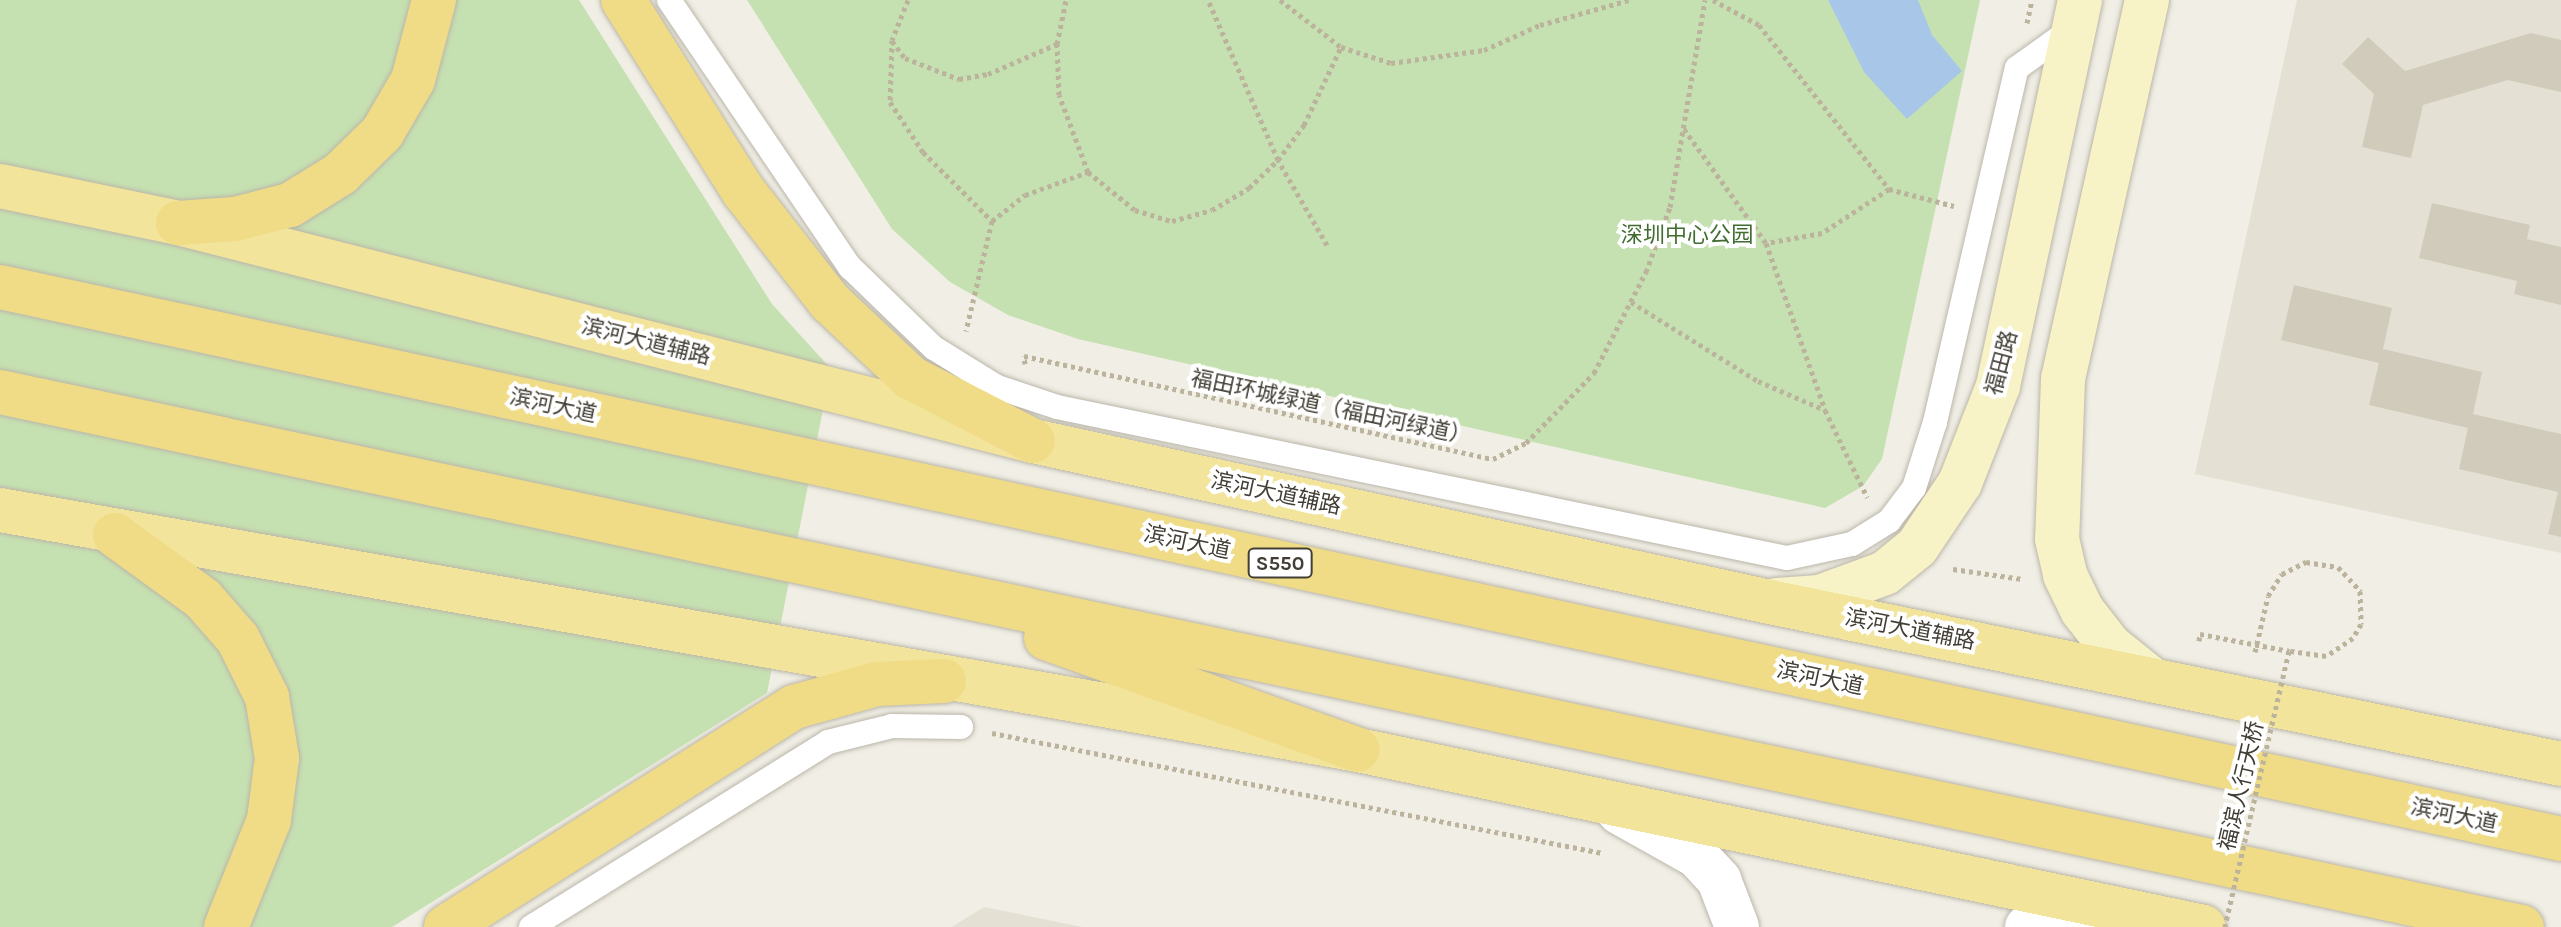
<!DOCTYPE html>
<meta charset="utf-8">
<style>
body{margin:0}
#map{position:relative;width:2561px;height:927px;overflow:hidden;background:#f0eee5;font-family:Karla,"Noto Sans SC",sans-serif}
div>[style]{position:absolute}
.residential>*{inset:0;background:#e4e0d3}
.green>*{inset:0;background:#c6e1b1}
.water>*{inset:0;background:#a7c6e8}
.building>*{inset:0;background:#d1cbbc}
.path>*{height:5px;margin-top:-2.5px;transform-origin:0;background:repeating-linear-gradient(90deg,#bbb39b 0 4px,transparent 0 8px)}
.roads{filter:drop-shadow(0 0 2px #bbb6a9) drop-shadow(0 0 2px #bbb6a9)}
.service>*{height:24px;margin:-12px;padding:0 12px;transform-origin:12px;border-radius:12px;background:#fff}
.tertiary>*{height:44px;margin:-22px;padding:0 22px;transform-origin:22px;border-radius:22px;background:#fff}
.secondary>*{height:44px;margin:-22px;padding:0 22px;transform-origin:22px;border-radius:22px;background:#f8f2c7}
.primary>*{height:44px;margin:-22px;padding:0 22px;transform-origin:22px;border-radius:22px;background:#f3e49b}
.trunk>*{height:44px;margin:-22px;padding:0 22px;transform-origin:22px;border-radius:22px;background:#f0dc86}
.path-bridge>*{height:5px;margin-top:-2.5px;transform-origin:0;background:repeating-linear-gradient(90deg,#bbb39b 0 4px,transparent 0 8px)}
span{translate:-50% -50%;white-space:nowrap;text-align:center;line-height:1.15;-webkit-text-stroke:8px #fff;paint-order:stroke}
.shield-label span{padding:2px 6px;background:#fff;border:2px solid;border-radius:6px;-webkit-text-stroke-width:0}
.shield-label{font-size:20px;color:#423e35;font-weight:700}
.park-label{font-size:22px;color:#406d2f}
.street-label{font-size:22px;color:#423e35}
</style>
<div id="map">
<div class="residential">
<div style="clip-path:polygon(2297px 0,2561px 0,2561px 553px,2195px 474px)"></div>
<div style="clip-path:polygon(984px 907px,1082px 927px,952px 927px)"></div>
</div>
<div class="green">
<div style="clip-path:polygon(0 0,579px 0,772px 304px,831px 369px,767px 693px,392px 927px,0 927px)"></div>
<div style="clip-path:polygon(747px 0,1980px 0,1882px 459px,1863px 486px,1825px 508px,1078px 339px,1008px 315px,950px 282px,892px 229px)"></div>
</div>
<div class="water">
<div style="clip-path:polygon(1828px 0,1918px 0,1932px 35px,1962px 71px,1907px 119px,1864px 72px)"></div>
</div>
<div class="building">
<div style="clip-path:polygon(2531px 33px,2561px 40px,2561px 92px,2508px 80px,2423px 105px,2411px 158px,2362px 147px,2374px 94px,2342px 64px,2368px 37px,2405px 71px)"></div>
<div style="clip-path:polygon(2432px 203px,2530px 225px,2527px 239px,2561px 247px,2561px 305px,2514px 294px,2517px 281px,2419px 258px)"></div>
<div style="clip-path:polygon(2294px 285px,2392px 308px,2383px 349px,2482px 372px,2473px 414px,2561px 434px,2561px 537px,2548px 534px,2558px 492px,2459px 469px,2468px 428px,2369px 405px,2379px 363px,2281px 340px)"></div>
</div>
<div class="path">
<div style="left:908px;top:0;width:43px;rotate:111.8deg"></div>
<div style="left:892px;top:40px;width:62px;rotate:91.8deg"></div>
<div style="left:890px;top:102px;width:60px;rotate:56.6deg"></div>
<div style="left:923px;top:152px;width:98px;rotate:45deg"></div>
<div style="left:992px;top:221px;width:113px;rotate:103.3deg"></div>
<div style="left:1280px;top:0;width:77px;rotate:37.6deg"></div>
<div style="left:1341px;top:47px;width:52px;rotate:17.7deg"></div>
<div style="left:1391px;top:63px;width:94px;rotate:-8deg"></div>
<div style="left:1484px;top:50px;width:61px;rotate:-24.1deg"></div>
<div style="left:1540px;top:25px;width:92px;rotate:-15.7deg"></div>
<div style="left:1713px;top:0;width:52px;rotate:28.5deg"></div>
<div style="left:1759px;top:25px;width:209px;rotate:51.6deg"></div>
<div style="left:1889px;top:189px;width:80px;rotate:146.7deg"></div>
<div style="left:1822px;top:233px;width:57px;rotate:169.9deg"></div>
<div style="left:2027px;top:23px;width:24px;rotate:-78deg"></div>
<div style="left:892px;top:41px;width:21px;rotate:53deg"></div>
<div style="left:905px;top:58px;width:58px;rotate:21.3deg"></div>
<div style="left:959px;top:79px;width:29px;rotate:-10deg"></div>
<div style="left:988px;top:74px;width:75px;rotate:-23.5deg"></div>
<div style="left:1684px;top:129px;width:140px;rotate:54.3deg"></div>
<div style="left:1766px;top:243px;width:177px;rotate:70.5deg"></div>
<div style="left:1825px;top:410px;width:97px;rotate:64.2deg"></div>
<div style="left:1088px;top:172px;width:60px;rotate:39deg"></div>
<div style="left:1135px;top:210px;width:39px;rotate:17deg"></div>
<div style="left:1172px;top:221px;width:41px;rotate:-15.4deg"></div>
<div style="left:1212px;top:210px;width:43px;rotate:-30.7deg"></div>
<div style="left:1249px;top:188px;width:40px;rotate:-44deg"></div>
<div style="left:1278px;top:160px;width:175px;rotate:-113.6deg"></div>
<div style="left:1889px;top:189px;width:67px;rotate:14.7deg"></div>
<div style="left:992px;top:221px;width:42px;rotate:-38.2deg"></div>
<div style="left:1025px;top:195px;width:67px;rotate:-20.1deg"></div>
<div style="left:1088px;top:172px;width:82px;rotate:-110.6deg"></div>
<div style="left:1059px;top:95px;width:51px;rotate:-92.2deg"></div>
<div style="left:1057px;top:44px;width:45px;rotate:-78.4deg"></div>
<div style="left:1327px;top:245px;width:98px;rotate:-120deg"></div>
<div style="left:1278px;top:160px;width:44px;rotate:-53.4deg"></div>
<div style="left:1304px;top:125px;width:86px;rotate:-64.6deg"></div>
<div style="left:1631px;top:302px;width:150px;rotate:31.9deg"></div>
<div style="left:1758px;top:381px;width:73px;rotate:23.4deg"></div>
<div style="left:1025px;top:364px;width:8px;rotate:-97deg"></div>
<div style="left:1024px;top:356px;width:480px;rotate:12.4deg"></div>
<div style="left:1493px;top:459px;width:37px;rotate:-26deg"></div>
<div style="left:1526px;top:443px;width:98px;rotate:-45.8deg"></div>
<div style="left:1594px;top:373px;width:114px;rotate:-62.8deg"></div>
<div style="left:1646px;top:272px;width:69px;rotate:-69.7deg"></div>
<div style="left:1670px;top:207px;width:210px;rotate:-80.4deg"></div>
<div style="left:1953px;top:569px;width:70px;rotate:8.2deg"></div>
<div style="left:2199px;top:641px;width:7px;rotate:-82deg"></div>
<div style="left:2255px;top:652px;width:57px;rotate:-76.9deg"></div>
<div style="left:2268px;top:596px;width:26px;rotate:-58deg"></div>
<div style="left:2282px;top:574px;width:27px;rotate:-27deg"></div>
<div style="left:2306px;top:562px;width:32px;rotate:9deg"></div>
<div style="left:2338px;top:567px;width:33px;rotate:47deg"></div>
<div style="left:2360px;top:591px;width:33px;rotate:88deg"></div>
<div style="left:2361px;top:624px;width:16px;rotate:120deg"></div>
<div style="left:2353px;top:638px;width:32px;rotate:146deg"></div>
<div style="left:2326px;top:656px;width:37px;rotate:-172deg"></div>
<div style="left:992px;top:733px;width:622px;rotate:11.13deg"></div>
</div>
<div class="roads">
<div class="service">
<div style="left:669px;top:0;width:323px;rotate:55.9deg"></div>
<div style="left:850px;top:267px;width:117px;rotate:44deg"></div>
<div style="left:934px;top:348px;width:74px;rotate:31.8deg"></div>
<div style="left:997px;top:387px;width:63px;rotate:18.4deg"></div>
<div style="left:1057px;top:407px;width:745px;rotate:11.69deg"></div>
<div style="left:1787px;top:558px;width:66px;rotate:-12.2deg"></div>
<div style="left:1852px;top:544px;width:44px;rotate:-31.9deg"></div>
<div style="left:1889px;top:521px;width:41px;rotate:-52.9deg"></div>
<div style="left:1914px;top:488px;width:69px;rotate:-72.3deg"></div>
<div style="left:1935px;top:422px;width:363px;rotate:-77deg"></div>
<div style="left:2017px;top:68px;width:70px;rotate:-35.7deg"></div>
<div style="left:531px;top:927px;width:350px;rotate:-31.9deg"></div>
<div style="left:828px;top:742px;width:66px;rotate:-14deg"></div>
<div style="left:892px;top:726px;width:69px;rotate:0.8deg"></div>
</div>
<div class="tertiary">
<div style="left:1619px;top:812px;width:90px;rotate:29.4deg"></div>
<div style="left:1697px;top:856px;width:33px;rotate:47deg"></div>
<div style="left:1719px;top:880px;width:50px;rotate:69deg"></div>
<div style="left:2027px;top:927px;width:101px;rotate:-4deg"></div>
</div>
<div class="secondary">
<div style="left:2147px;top:0;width:388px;rotate:102.5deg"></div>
<div style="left:2063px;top:379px;width:160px;rotate:92.1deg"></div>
<div style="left:2057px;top:539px;width:37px;rotate:77deg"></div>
<div style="left:2065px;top:575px;width:39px;rotate:64deg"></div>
<div style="left:2082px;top:610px;width:46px;rotate:52.1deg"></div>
<div style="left:2110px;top:646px;width:53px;rotate:38.8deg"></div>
<div style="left:1777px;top:600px;width:43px;rotate:-4deg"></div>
<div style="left:1820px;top:597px;width:69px;rotate:-20.3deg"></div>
<div style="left:1885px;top:573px;width:41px;rotate:-39.1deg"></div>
<div style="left:1917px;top:547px;width:77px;rotate:-56.1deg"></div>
<div style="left:1960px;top:483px;width:104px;rotate:-68.6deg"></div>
<div style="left:1998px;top:386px;width:395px;rotate:-78deg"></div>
</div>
<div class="primary">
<div style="left:0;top:186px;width:182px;rotate:11.7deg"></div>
<div style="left:178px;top:223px;width:882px;rotate:14.3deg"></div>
<div style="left:1033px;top:441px;width:749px;rotate:12.33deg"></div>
<div style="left:1765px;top:601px;width:813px;rotate:11.57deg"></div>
<div style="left:0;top:510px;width:1379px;rotate:10.02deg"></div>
<div style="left:1358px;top:750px;width:864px;rotate:11.82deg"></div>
</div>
<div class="trunk">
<div style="left:623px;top:0;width:227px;rotate:57.8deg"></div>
<div style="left:744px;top:192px;width:140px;rotate:52deg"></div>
<div style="left:830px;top:302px;width:111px;rotate:43.2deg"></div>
<div style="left:911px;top:378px;width:137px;rotate:27.3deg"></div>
<div style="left:178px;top:223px;width:57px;rotate:-4deg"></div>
<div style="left:235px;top:219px;width:57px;rotate:-14.3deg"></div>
<div style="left:290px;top:205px;width:59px;rotate:-31.8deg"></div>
<div style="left:340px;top:174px;width:59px;rotate:-44.3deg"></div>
<div style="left:382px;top:133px;width:61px;rotate:-59.7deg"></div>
<div style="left:413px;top:80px;width:83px;rotate:-75.3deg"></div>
<div style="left:0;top:287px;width:2620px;rotate:12.16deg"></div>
<div style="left:0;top:392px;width:2578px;rotate:11.98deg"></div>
<div style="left:115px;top:535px;width:109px;rotate:36deg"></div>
<div style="left:203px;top:599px;width:53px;rotate:48.8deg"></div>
<div style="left:238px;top:639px;width:65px;rotate:63.4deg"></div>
<div style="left:267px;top:697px;width:62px;rotate:80.7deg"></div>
<div style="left:277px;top:758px;width:63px;rotate:97.4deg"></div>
<div style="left:269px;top:820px;width:115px;rotate:111.9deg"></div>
<div style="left:1046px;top:638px;width:331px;rotate:19.7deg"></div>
<div style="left:446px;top:927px;width:412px;rotate:-32.3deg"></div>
<div style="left:794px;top:707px;width:86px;rotate:-15.5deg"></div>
<div style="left:877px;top:684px;width:67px;rotate:-2.6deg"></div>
</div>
</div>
<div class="path-bridge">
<div style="left:2200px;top:634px;width:91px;rotate:10.8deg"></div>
<div style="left:2289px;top:651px;width:283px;rotate:103.1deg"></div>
</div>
<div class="shield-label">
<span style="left:1280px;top:563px">S550</span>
</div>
<div class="park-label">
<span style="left:1687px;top:236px">深圳中心公园</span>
</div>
<div class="street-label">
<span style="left:646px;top:342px;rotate:14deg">滨河大道辅路</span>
<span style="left:2002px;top:363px;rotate:-75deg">福田路</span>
<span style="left:553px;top:406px;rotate:12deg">滨河大道</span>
<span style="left:1331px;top:408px;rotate:12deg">福田环城绿道（福田河绿道）</span>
<span style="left:1276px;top:494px;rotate:12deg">滨河大道辅路</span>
<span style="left:1187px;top:543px;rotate:12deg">滨河大道</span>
<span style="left:1910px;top:630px;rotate:11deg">滨河大道辅路</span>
<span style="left:1820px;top:679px;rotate:12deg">滨河大道</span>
<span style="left:2242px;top:786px;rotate:-77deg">福滨人行天桥</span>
<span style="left:2454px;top:816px;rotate:12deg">滨河大道</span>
</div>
</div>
